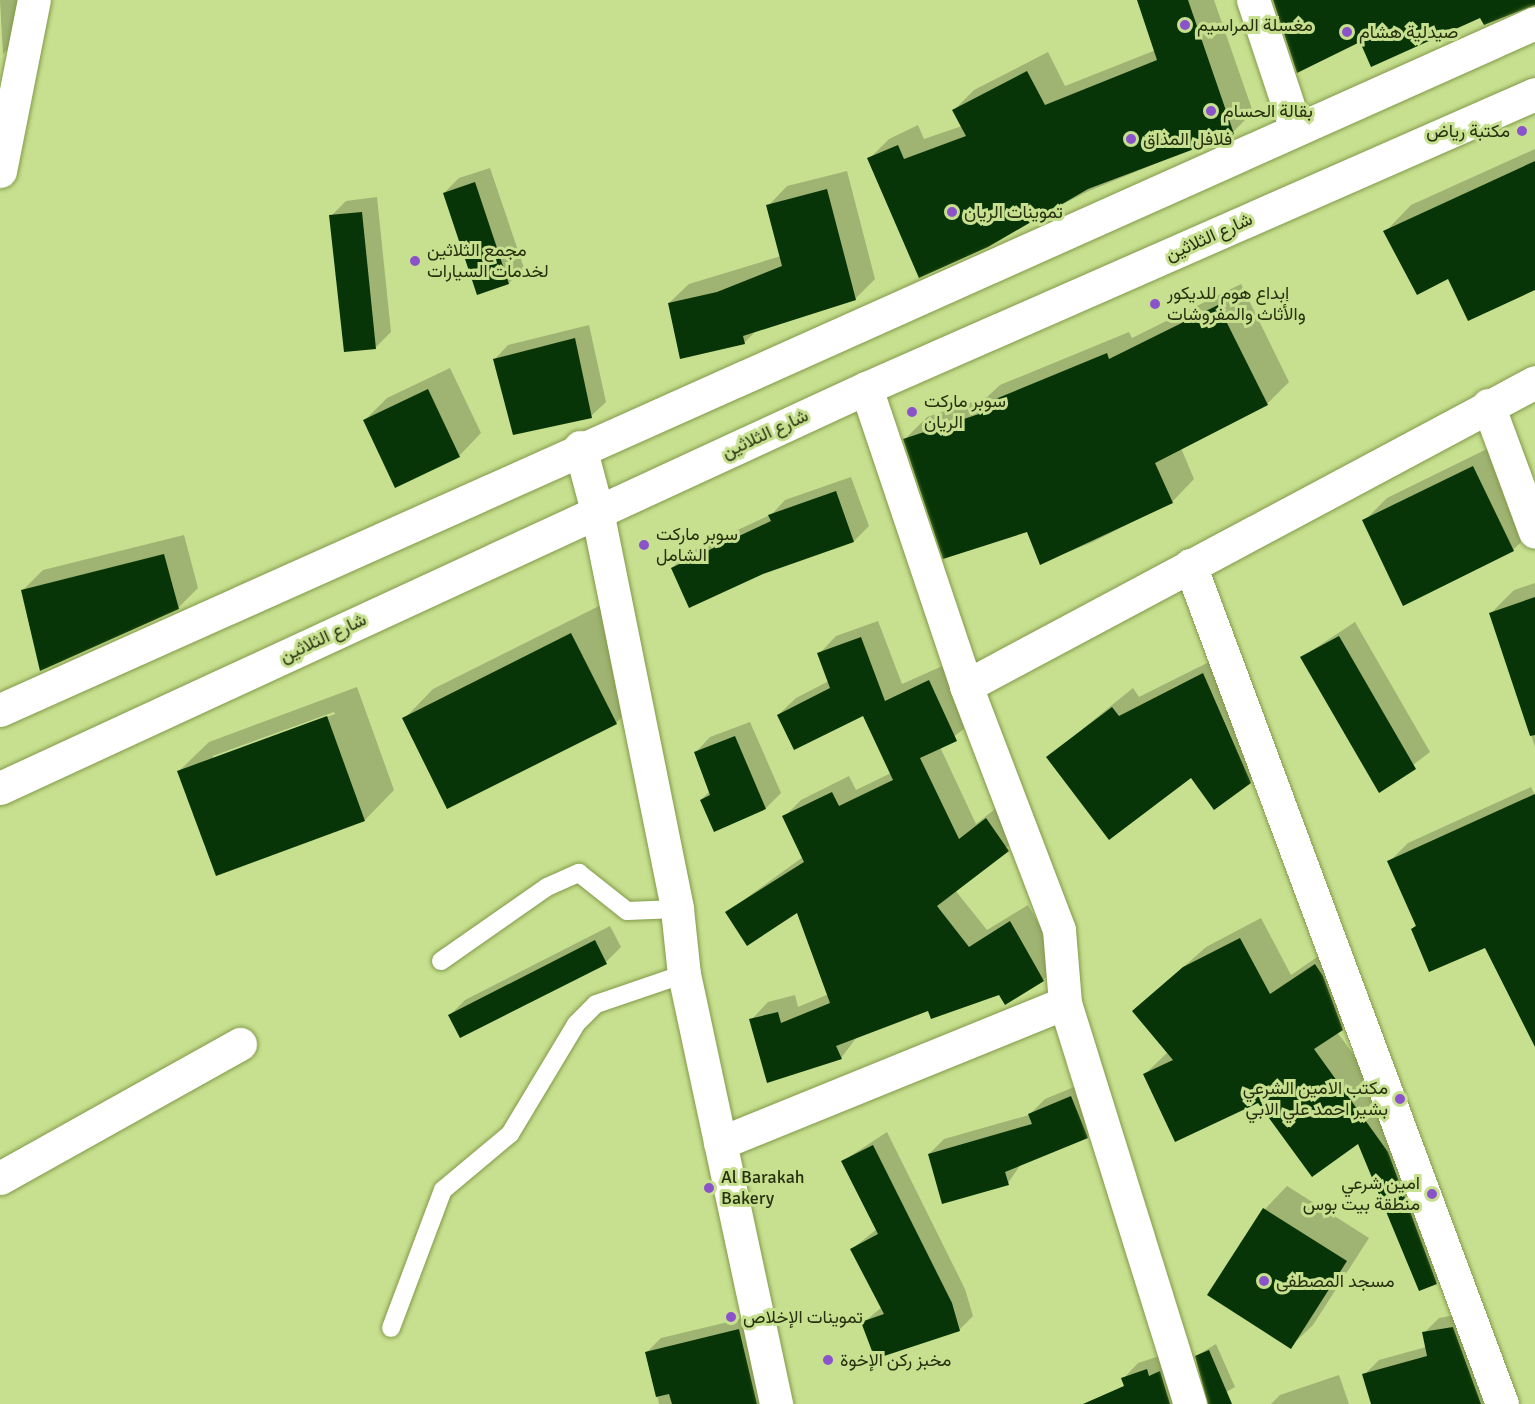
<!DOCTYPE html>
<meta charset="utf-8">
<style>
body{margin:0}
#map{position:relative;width:1535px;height:1404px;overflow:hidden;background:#c7e08f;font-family:Signika,Vazirmatn,sans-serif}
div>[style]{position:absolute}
.shadow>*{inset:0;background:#0003}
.building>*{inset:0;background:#083507}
.roads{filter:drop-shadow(0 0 2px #82994a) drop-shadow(0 0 2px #82994a)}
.lane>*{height:18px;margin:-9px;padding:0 9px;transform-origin:9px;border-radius:9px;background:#fff}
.street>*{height:33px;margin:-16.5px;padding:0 16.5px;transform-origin:16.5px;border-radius:16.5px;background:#fff}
.secondary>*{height:33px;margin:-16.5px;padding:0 16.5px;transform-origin:16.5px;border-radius:16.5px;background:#fff}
.dots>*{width:16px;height:16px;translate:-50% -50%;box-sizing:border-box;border:3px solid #c7e08f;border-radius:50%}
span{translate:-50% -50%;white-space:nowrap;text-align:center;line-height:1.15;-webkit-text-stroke:6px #c7e08f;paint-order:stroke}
.poi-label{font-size:18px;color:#27310f}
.left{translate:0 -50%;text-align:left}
.right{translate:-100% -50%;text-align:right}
.street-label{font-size:18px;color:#27310f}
</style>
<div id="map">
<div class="shadow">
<div style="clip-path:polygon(0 0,27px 0,24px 33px,3px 54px)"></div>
<div style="clip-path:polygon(1138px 0,1214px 0,1253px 112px,1233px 132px,1089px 191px,919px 276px,869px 159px,889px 139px,918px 125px,924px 139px,962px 126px,954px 110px,974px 90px,1048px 52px,1065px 86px,1156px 50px)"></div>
<div style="clip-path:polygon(1535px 149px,1535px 287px,1449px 277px,1385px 232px,1411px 205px)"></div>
<div style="clip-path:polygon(490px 168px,524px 268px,509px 283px,478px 293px,444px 193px,459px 178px)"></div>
<div style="clip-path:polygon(847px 171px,875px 279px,855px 299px,757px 330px,744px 343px,669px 303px,689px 284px,781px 256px,768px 206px,787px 186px)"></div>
<div style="clip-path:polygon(377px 197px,391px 332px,376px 347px,331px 216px,346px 201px)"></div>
<div style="clip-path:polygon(1241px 284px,1289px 382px,1267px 404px,1181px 448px,1194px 479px,1172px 502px,1093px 542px,1041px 563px,1028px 530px,905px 439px,927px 417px,987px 397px,1000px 385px,1129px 332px,1132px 338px)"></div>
<div style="clip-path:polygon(589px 325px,606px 402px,591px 416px,494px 360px,508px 345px)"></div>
<div style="clip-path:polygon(450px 368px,481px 433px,459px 456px,365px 420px,387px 398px)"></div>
<div style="clip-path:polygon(1495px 445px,1535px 528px,1513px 550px,1364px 521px,1387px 498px)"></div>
<div style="clip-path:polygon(851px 477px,869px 526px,854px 541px,762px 573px,672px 568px,688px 553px,772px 514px,785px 500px)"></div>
<div style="clip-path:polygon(184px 535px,198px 588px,178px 608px,23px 590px,43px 570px)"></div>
<div style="clip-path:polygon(1535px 583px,1535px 747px,1491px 613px,1514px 590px)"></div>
<div style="clip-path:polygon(601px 605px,645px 693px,616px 723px,404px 719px,433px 689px)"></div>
<div style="clip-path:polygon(878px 621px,902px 684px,947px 664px,973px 722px,940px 747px,976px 824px,1004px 802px,1025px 832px,955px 890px,987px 930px,1028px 905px,1061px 963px,1043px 980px,929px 1009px,857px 1037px,841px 1058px,751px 1020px,768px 1002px,795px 995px,798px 1007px,829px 994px,797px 911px,727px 912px,803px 857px,784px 817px,801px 800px,849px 776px,856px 790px,891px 773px,864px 714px,778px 715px,796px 698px,829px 681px,819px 654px,836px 636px)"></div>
<div style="clip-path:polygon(1355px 622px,1430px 752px,1380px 790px,1302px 657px)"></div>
<div style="clip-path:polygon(1223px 655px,1270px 762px,1250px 782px,1048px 757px,1133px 688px,1139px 697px)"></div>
<div style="clip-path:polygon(evenodd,357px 687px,394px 790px,365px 820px,217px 874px,179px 771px,209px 742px,357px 687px,334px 712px,335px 714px,213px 760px,213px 756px,334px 712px)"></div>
<div style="clip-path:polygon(750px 722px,781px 793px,766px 808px,715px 830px,701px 800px,710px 791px,695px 753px,710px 737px)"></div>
<div style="clip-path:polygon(1531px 787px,1535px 795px,1535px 1018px,1486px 946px,1412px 929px,1417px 924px,1389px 862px,1408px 843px)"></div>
<div style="clip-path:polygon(1261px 918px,1291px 975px,1336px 944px,1363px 1007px,1337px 1032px,1409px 1131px,1458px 1261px,1436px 1282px,1359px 1142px,1259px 1101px,1145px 1074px,1168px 1052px,1134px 1011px,1206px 947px)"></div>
<div style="clip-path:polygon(610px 926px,621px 947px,606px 962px,450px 1015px,465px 1000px)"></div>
<div style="clip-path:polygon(1086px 1082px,1102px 1122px,1087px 1137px,1021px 1164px,1008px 1183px,929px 1154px,944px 1139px,1029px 1115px,1045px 1099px)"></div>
<div style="clip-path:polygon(887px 1132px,965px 1289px,973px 1316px,959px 1330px,863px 1323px,882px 1307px,852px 1249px,877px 1229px,843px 1161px)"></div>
<div style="clip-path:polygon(1287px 1186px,1369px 1238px,1313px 1325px,1290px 1347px,1209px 1295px,1265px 1209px)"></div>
<div style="clip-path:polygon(1468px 1313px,1501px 1404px,1372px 1404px,1364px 1375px,1379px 1360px,1426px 1347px,1424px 1333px,1439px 1318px)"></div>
<div style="clip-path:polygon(753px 1316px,776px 1404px,659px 1404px,647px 1352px,661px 1338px)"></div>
<div style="clip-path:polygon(1216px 1344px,1235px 1387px,1209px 1402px,1196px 1356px)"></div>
<div style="clip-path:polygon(1162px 1355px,1189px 1404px,1131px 1404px,1123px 1379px,1138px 1363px)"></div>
<div style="clip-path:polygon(1339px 1375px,1349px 1404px,1271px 1404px,1280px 1395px)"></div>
</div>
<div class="building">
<div style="clip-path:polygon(1137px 0,1188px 0,1234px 134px,1088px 189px,988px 247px,919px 278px,867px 158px,898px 145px,904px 159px,966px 136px,952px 110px,1027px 71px,1045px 105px,1157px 60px)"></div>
<div style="clip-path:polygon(1273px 0,1535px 0,1535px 5px,1484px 25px,1480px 18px,1371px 67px,1360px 42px,1297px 73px)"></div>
<div style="clip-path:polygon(1535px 161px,1535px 290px,1468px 321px,1448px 279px,1417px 295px,1383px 231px)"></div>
<div style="clip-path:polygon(475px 182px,509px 284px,477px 295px,443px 193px)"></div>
<div style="clip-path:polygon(827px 189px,856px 300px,743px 336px,745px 344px,680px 359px,668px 303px,717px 292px,782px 266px,766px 205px)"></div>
<div style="clip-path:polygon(362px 212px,376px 349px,344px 352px,329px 215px)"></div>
<div style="clip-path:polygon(1218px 305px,1268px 405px,1155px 463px,1173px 503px,1040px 565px,1027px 532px,943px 559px,903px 439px,979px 414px,976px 407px,1107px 353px,1109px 359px)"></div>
<div style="clip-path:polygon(575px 338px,592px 418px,513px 435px,493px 359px)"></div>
<div style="clip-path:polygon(428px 389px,460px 457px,395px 488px,363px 420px)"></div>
<div style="clip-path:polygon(1473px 466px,1514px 551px,1403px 606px,1362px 520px)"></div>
<div style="clip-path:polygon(836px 491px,854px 542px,763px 574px,689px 608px,671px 568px,771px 521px,768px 515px)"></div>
<div style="clip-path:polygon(164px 554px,179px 609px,40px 671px,21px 590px)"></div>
<div style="clip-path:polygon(1535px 597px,1535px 735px,1530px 736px,1489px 613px)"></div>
<div style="clip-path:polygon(571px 633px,617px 724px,447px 809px,402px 718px)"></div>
<div style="clip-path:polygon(1339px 636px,1416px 769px,1379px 793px,1300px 657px)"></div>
<div style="clip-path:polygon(861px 637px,885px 701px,929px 680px,957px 741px,920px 758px,959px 839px,986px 818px,1009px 851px,937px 906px,969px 947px,1010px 921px,1044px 981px,1005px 1005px,999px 995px,931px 1019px,928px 1011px,836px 1046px,842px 1059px,767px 1083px,749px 1019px,778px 1012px,781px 1023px,830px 1003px,797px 913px,747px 946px,725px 912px,804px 862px,782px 816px,832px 792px,839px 806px,893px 780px,863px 716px,794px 750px,777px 715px,830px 688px,817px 653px)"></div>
<div style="clip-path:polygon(1203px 673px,1251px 783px,1214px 810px,1191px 778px,1109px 840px,1046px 757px,1112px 707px,1119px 716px)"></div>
<div style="clip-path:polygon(327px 716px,365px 821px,216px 876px,177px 771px)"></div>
<div style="clip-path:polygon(735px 736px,766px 809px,714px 832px,700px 800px,710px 795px,694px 752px)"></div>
<div style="clip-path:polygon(1535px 794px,1535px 1047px,1485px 948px,1429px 972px,1411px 929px,1416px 926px,1387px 861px)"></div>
<div style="clip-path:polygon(1240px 938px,1270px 994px,1315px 964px,1323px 976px,1343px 1030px,1314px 1049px,1388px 1152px,1437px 1284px,1419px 1291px,1358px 1144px,1312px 1177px,1258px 1103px,1175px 1142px,1143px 1074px,1173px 1060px,1132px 1011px,1183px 967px)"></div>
<div style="clip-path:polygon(595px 940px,607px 964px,460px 1038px,448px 1015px)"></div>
<div style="clip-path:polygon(1071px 1096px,1088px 1138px,1005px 1172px,1009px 1185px,942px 1204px,928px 1154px,1032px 1124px,1028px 1114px)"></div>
<div style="clip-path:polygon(873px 1145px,952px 1303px,960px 1331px,875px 1359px,861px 1322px,884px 1314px,850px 1249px,878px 1234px,841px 1161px)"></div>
<div style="clip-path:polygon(1263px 1208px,1347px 1261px,1291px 1349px,1207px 1295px)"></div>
<div style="clip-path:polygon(1453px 1327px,1481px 1404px,1371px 1404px,1362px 1374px,1427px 1356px,1422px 1332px)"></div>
<div style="clip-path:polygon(739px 1329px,757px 1404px,672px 1404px,669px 1394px,656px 1397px,645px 1352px)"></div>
<div style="clip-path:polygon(1209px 1350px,1232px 1404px,1208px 1404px,1195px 1356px)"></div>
<div style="clip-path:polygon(1147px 1369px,1149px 1376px,1160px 1371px,1170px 1404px,1083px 1404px,1124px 1386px,1121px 1378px)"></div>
</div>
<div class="roads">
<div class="lane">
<div style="left:441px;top:961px;width:129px;rotate:-34.9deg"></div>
<div style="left:547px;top:887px;width:35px;rotate:-24deg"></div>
<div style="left:579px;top:873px;width:61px;rotate:38.4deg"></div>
<div style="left:627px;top:911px;width:50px;rotate:-2.3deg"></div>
<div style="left:391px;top:1328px;width:147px;rotate:-69.4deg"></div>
<div style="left:443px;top:1190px;width:87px;rotate:-39.9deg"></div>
<div style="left:510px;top:1134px;width:128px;rotate:-59deg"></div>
<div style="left:576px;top:1024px;width:28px;rotate:-45deg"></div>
<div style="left:596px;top:1004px;width:93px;rotate:-18.8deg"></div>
</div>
<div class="street">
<div style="left:1253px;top:0;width:136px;rotate:71.6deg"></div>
<div style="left:0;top:171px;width:174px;rotate:-78.8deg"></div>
<div style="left:866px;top:388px;width:314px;rotate:71.4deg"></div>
<div style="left:966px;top:686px;width:261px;rotate:69.1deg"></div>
<div style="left:1059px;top:930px;width:73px;rotate:85.3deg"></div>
<div style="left:1065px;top:1003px;width:420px;rotate:72.7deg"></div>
<div style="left:1488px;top:405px;width:135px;rotate:69.7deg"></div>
<div style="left:580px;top:447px;width:66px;rotate:75.1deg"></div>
<div style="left:597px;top:511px;width:406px;rotate:78.6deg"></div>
<div style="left:677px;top:909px;width:65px;rotate:83.9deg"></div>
<div style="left:684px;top:974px;width:440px;rotate:77.9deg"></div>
<div style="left:1190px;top:565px;width:895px;rotate:69.6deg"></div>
<div style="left:966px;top:686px;width:645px;rotate:-28.11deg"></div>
<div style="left:720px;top:1143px;width:372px;rotate:-22.1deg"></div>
<div style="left:0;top:1178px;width:275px;rotate:-29.2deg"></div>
</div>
<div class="secondary">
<div style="left:0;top:710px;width:1682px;rotate:-24.11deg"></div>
<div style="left:0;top:788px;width:954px;rotate:-24.79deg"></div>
<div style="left:866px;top:388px;width:731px;rotate:-23.72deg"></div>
</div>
</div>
<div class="dots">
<div style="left:1185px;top:25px;background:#8b53ca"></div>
<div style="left:1347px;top:32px;background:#8b53ca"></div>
<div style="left:1211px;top:111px;background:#8b53ca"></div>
<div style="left:1522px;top:131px;background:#8b53ca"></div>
<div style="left:1131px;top:139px;background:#8b53ca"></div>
<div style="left:952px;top:212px;background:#8b53ca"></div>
<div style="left:415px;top:261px;background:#8b53ca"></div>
<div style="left:1155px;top:304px;background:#8b53ca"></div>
<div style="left:912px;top:412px;background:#8b53ca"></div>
<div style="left:644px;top:545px;background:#8b53ca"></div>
<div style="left:1400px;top:1099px;background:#8b53ca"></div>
<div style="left:709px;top:1188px;background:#8b53ca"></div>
<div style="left:1432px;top:1194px;background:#8b53ca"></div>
<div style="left:1264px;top:1281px;background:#8b53ca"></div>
<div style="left:731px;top:1317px;background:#8b53ca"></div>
<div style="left:828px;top:1360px;background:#8b53ca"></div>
</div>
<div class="poi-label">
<span class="left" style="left:1197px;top:25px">مغسلة المراسيم</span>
<span class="left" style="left:1359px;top:32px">صيدلية هشام</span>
<span class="left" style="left:1223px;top:111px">بقالة الحسام</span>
<span class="right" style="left:1510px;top:131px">مكتبة رياض</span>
<span class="left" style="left:1143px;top:139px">فلافل المذاق</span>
<span class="left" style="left:964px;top:212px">تموينات الريان</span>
<span class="left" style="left:427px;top:261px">مجمع الثلاثين<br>لخدمات السيارات</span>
<span class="left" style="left:1167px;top:304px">إبداع هوم للديكور<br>والأثاث والمفروشات</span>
<span class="left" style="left:924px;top:412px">سوبر ماركت<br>الريان</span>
<span class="left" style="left:656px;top:545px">سوبر ماركت<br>الشامل</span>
<span class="right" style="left:1388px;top:1099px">مكتب الامين الشرعي<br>بشير احمد علي الابي</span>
<span class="left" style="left:721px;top:1188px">Al Barakah<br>Bakery</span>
<span class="right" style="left:1420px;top:1194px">امين شرعي<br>منطقة بيت بوس</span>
<span class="left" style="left:1276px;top:1281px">مسجد المصطفى</span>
<span class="left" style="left:743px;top:1317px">تموينات الإخلاص</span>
<span class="left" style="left:840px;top:1360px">مخبز ركن الإخوة</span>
</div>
<div class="street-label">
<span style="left:1209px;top:237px;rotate:-24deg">شارع الثلاثين</span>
<span style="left:765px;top:434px;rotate:-25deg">شارع الثلاثين</span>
<span style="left:323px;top:638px;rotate:-25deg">شارع الثلاثين</span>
</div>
</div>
